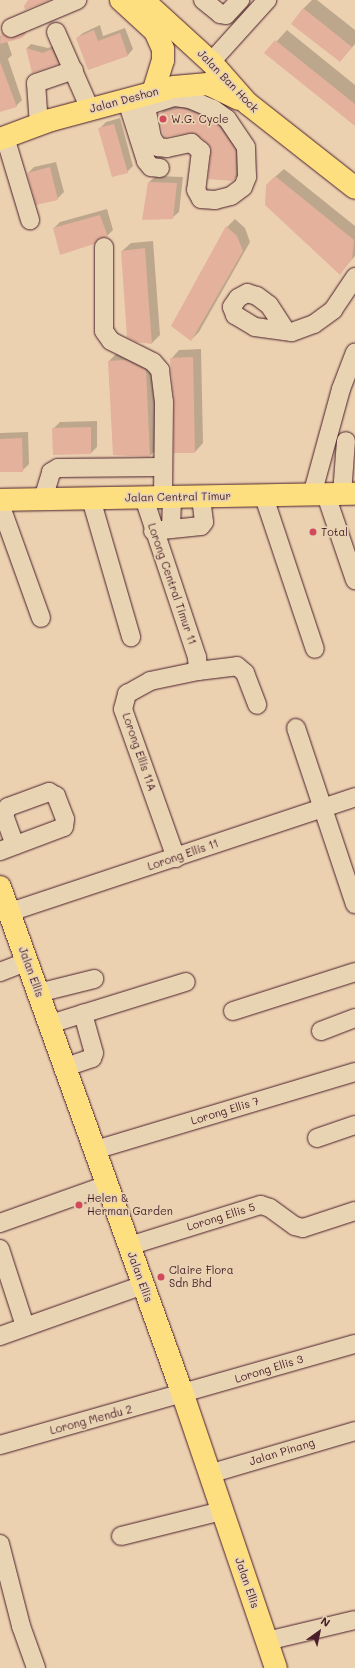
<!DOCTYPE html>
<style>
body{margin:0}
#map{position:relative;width:355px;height:1668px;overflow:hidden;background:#ecd1b1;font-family:Mali,sans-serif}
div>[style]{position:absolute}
.shadow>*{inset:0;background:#0003}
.building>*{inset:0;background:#e4b19c}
.roads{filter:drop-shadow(0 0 1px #4a1f2b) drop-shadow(0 0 1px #4a1f2b)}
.minor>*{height:18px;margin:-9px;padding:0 9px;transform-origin:9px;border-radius:9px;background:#e8d3b2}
.major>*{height:22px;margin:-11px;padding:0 11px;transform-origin:11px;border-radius:11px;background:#fedf80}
.dots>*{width:11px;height:11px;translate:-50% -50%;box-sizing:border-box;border:2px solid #e8d3b2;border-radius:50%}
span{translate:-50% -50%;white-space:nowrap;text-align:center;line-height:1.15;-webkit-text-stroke:3.5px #e8d3b2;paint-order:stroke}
.street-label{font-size:11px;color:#4a1f2b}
.poi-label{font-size:11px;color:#4a1f2b}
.left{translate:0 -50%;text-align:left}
.north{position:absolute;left:299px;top:1612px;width:40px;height:40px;-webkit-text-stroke:3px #e8d3b2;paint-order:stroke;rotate:33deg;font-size:11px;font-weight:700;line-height:16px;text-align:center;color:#4a1f2b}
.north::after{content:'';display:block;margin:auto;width:14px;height:18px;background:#4a1f2b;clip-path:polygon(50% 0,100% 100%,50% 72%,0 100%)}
</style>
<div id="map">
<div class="shadow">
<div style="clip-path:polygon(312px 0,317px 0,355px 30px,355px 44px,340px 61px,303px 9px)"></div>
<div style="clip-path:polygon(100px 25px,103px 36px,125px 28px,133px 49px,128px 55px,89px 69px,77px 38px,83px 33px)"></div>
<div style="clip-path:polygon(28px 30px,21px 37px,11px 39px,15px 34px)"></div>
<div style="clip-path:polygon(287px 30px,355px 85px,355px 125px,266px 53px)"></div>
<div style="clip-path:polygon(5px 35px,12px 55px,8px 59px,22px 100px,16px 106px,0 111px,0 36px)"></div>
<div style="clip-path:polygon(31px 44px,48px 48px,56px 45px,62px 59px,58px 63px,33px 72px,27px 48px)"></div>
<div style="clip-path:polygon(196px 101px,243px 142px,242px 171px,234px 179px,209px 178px,212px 152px,209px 142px,159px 115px,168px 106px)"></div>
<div style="clip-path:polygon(120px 118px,133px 166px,127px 172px,100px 128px,106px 122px)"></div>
<div style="clip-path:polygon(56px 162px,64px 192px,57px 199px,28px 173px,34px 167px)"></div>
<div style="clip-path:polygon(284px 169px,355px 226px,355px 256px,340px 273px,275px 177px)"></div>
<div style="clip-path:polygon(156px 176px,183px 177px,179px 212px,172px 218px,149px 182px)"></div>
<div style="clip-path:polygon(107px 209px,113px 230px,107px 236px,54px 228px,60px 222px)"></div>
<div style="clip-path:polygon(235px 219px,245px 228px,250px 242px,199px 332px,191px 340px,227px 227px)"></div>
<div style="clip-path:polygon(153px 241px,160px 335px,152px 343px,136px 341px,122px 251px,131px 243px)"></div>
<div style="clip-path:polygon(201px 349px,203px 443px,195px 452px,176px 402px,171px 359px,179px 350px)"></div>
<div style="clip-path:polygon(117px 353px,154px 362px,158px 447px,150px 456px,109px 361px)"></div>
<div style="clip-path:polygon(97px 421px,97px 447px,91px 453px,54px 428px,60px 422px)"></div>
<div style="clip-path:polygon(28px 432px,29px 464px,22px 471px,0 471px,0 433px)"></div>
</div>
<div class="building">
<div style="clip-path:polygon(28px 0,50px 0,25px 10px,24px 6px)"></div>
<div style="clip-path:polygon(303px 8px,352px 47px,340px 62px,291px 24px)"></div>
<div style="clip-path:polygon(94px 30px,98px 41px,120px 33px,128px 56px,88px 70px,76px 38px)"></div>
<div style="clip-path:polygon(1px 32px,10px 38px,27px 33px,22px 38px,0 44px)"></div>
<div style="clip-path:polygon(275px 40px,355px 104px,355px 126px,264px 53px)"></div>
<div style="clip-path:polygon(26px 48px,43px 53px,52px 49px,59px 64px,32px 73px)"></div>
<div style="clip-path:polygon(0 62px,17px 107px,0 112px)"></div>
<div style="clip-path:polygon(181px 108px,208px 118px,219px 126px,236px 150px,236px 175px,233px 181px,208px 179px,211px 147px,198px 135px,189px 133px,164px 137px,158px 114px)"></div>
<div style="clip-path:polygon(114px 124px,128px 173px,112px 177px,98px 128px)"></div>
<div style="clip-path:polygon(50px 167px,58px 200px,36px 205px,27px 173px)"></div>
<div style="clip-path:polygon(275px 176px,354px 240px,352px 259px,340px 275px,265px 205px,266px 185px)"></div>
<div style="clip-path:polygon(148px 182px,177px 183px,173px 219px,142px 220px)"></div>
<div style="clip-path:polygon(100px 215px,108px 237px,99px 238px,94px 244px,60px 255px,53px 228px)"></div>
<div style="clip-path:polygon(226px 226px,237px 236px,243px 251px,191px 341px,171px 326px)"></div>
<div style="clip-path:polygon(145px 248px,149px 306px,152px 344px,136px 342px,127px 337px,121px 251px)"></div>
<div style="clip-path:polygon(193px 357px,195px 453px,174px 453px,174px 402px,170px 358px)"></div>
<div style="clip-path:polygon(126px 360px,146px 370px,150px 457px,113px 455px,108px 361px)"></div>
<div style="clip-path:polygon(91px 427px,91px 454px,53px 455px,52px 428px)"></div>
<div style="clip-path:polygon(22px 438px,23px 472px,0 472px,0 439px)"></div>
</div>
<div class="roads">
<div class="minor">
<div style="left:203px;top:0;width:22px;rotate:39deg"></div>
<div style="left:220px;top:14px;width:6px;rotate:9deg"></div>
<div style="left:226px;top:15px;width:21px;rotate:-47deg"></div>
<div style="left:11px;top:28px;width:72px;rotate:-23deg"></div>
<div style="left:56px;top:32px;width:84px;rotate:66.2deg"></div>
<div style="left:211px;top:62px;width:84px;rotate:-47.9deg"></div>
<div style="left:144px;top:96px;width:43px;rotate:79.2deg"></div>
<div style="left:152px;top:138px;width:11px;rotate:56deg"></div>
<div style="left:158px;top:147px;width:9px;rotate:6deg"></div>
<div style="left:167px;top:148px;width:25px;rotate:-12deg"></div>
<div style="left:191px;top:143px;width:13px;rotate:39deg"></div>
<div style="left:201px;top:151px;width:39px;rotate:97deg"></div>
<div style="left:196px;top:190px;width:10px;rotate:61deg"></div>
<div style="left:201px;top:199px;width:14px;rotate:4deg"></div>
<div style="left:215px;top:200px;width:16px;rotate:-14deg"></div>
<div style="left:231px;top:196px;width:15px;rotate:-37deg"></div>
<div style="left:243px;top:187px;width:11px;rotate:-68deg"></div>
<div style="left:247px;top:177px;width:30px;rotate:-92deg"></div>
<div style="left:246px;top:147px;width:34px;rotate:-124deg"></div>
<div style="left:227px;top:119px;width:17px;rotate:-144deg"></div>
<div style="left:213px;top:109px;width:25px;rotate:-157deg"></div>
<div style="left:190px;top:99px;width:16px;rotate:-173deg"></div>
<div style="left:174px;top:97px;width:29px;rotate:162deg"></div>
<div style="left:127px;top:101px;width:63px;rotate:72.4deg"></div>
<div style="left:146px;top:161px;width:8px;rotate:50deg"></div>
<div style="left:151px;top:167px;width:9px;rotate:6deg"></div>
<div style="left:39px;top:125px;width:42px;rotate:-94.1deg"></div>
<div style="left:36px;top:83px;width:40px;rotate:-18.9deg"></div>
<div style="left:5px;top:137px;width:87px;rotate:73.2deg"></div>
<div style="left:104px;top:247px;width:84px;rotate:90deg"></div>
<div style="left:104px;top:331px;width:12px;rotate:55deg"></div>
<div style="left:111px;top:341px;width:47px;rotate:26.6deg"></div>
<div style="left:153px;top:362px;width:11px;rotate:49deg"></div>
<div style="left:160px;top:370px;width:32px;rotate:83deg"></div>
<div style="left:164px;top:402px;width:95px;rotate:90.6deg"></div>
<div style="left:286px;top:331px;width:31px;rotate:-123deg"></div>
<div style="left:269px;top:305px;width:15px;rotate:-143deg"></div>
<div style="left:257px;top:296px;width:10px;rotate:-163deg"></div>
<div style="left:247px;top:293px;width:10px;rotate:151deg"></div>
<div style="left:238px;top:298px;width:11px;rotate:124deg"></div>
<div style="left:232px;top:307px;width:9px;rotate:69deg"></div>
<div style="left:235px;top:315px;width:23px;rotate:31deg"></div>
<div style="left:255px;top:327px;width:37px;rotate:8deg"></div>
<div style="left:292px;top:332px;width:23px;rotate:-20deg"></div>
<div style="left:314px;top:324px;width:24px;rotate:-36deg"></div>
<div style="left:333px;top:310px;width:40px;rotate:-56deg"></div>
<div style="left:342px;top:494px;width:53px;rotate:-85.7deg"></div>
<div style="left:312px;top:495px;width:110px;rotate:-74.7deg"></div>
<div style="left:341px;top:389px;width:39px;rotate:-69deg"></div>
<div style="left:326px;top:495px;width:90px;rotate:71.2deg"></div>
<div style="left:264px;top:497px;width:160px;rotate:71.5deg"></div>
<div style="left:144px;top:498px;width:168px;rotate:71.6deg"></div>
<div style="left:197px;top:657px;width:14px;rotate:86deg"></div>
<div style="left:43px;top:499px;width:28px;rotate:-73deg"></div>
<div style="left:51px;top:472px;width:8px;rotate:-30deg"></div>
<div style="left:58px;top:468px;width:105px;rotate:-0.5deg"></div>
<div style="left:91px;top:499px;width:144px;rotate:73.8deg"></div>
<div style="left:0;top:504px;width:121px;rotate:70.2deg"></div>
<div style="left:171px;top:528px;width:32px;rotate:-88deg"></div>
<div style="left:153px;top:531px;width:48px;rotate:-5.9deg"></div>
<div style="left:201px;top:526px;width:5px;rotate:-53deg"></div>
<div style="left:204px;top:522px;width:26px;rotate:-97deg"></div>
<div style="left:296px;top:728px;width:186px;rotate:71.5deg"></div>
<div style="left:0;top:851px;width:68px;rotate:-20.6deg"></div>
<div style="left:64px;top:827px;width:8px;rotate:-83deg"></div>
<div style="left:65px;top:819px;width:25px;rotate:-111deg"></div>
<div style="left:56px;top:796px;width:8px;rotate:-150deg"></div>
<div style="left:49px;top:792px;width:44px;rotate:159.9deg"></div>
<div style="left:8px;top:807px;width:9px;rotate:117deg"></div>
<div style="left:4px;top:815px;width:32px;rotate:70deg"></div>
<div style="left:176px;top:858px;width:158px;rotate:-109.6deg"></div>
<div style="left:123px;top:709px;width:16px;rotate:-75deg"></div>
<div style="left:127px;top:694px;width:26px;rotate:-29deg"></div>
<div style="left:150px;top:681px;width:49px;rotate:-11.8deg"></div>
<div style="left:198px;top:671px;width:39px;rotate:-7deg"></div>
<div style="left:237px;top:666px;width:11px;rotate:41deg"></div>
<div style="left:245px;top:673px;width:34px;rotate:69deg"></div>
<div style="left:10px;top:912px;width:364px;rotate:-18.4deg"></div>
<div style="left:0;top:972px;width:28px;rotate:-21deg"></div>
<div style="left:38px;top:993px;width:58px;rotate:-14deg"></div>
<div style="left:233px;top:1011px;width:128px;rotate:-17.7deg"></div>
<div style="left:50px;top:1024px;width:142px;rotate:-17.2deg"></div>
<div style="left:321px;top:1031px;width:36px;rotate:-21deg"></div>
<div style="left:66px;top:1067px;width:28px;rotate:-19deg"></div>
<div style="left:92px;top:1058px;width:5px;rotate:-68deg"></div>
<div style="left:94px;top:1053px;width:41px;rotate:-105.8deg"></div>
<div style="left:317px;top:1138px;width:40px;rotate:-18.9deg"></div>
<div style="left:95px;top:1150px;width:271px;rotate:-16.7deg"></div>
<div style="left:0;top:1223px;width:114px;rotate:-19.6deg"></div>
<div style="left:129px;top:1246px;width:138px;rotate:-17.3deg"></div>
<div style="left:261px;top:1205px;width:9px;rotate:18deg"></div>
<div style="left:270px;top:1208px;width:31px;rotate:36deg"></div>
<div style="left:295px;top:1226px;width:8px;rotate:14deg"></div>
<div style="left:303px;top:1228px;width:55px;rotate:-18.1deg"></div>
<div style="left:0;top:1249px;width:81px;rotate:72deg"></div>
<div style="left:0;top:1336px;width:152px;rotate:-19.6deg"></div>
<div style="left:0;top:1445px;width:369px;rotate:-15.9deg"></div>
<div style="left:209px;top:1474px;width:152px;rotate:-16.4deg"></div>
<div style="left:121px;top:1536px;width:103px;rotate:-14deg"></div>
<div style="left:0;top:1544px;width:85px;rotate:75.6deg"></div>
<div style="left:21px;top:1626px;width:45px;rotate:70.3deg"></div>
<div style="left:267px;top:1641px;width:90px;rotate:-13.4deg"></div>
</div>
<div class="major">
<div style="left:121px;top:0;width:46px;rotate:42.4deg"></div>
<div style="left:155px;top:31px;width:20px;rotate:66deg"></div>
<div style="left:163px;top:49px;width:11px;rotate:90deg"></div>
<div style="left:163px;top:60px;width:34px;rotate:107deg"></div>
<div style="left:143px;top:0;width:92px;rotate:42.4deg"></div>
<div style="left:211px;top:62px;width:55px;rotate:48.7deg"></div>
<div style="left:247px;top:103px;width:137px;rotate:38.2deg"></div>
<div style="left:0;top:139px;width:54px;rotate:-20.4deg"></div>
<div style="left:51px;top:120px;width:127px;rotate:-15deg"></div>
<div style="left:174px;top:87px;width:34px;rotate:-5deg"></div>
<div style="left:208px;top:84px;width:34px;rotate:26deg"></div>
<div style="left:0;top:500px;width:355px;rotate:-1deg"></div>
<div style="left:0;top:887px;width:540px;rotate:70.19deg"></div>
<div style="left:183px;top:1395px;width:288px;rotate:71.2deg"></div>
</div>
</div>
<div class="dots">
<div style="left:163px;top:119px;background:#d1495b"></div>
<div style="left:313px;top:532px;background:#d1495b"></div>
<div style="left:79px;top:1205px;background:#d1495b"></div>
<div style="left:161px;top:1277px;background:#d1495b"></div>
</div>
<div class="street-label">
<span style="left:228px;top:81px;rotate:46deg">Jalan Ban Hock</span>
<span style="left:124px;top:100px;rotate:-15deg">Jalan Deshon</span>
<span style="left:178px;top:497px;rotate:-1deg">Jalan Central Timur</span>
<span style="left:172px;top:584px;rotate:71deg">Lorong Central Timur 11</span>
<span style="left:139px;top:752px;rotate:71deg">Lorong Ellis 11A</span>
<span style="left:183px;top:855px;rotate:-19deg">Lorong Ellis 11</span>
<span style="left:31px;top:972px;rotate:70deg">Jalan Ellis</span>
<span style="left:225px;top:1111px;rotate:-17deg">Lorong Ellis 7</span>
<span style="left:221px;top:1217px;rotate:-17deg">Lorong Ellis 5</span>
<span style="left:140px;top:1277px;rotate:70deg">Jalan Ellis</span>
<span style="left:269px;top:1369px;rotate:-17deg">Lorong Ellis 3</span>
<span style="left:91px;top:1420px;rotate:-15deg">Lorong Mendu 2</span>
<span style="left:282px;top:1452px;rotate:-17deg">Jalan Pinang</span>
<span style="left:247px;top:1583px;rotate:71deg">Jalan Ellis</span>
</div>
<div class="poi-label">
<span class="left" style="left:171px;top:119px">W.G. Cycle</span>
<span class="left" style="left:321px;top:532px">Total</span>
<span class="left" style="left:87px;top:1205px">Helen &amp;<br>Herman Garden</span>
<span class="left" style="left:169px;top:1277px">Claire Flora<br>Sdn Bhd</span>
</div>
<div class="north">N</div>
</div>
